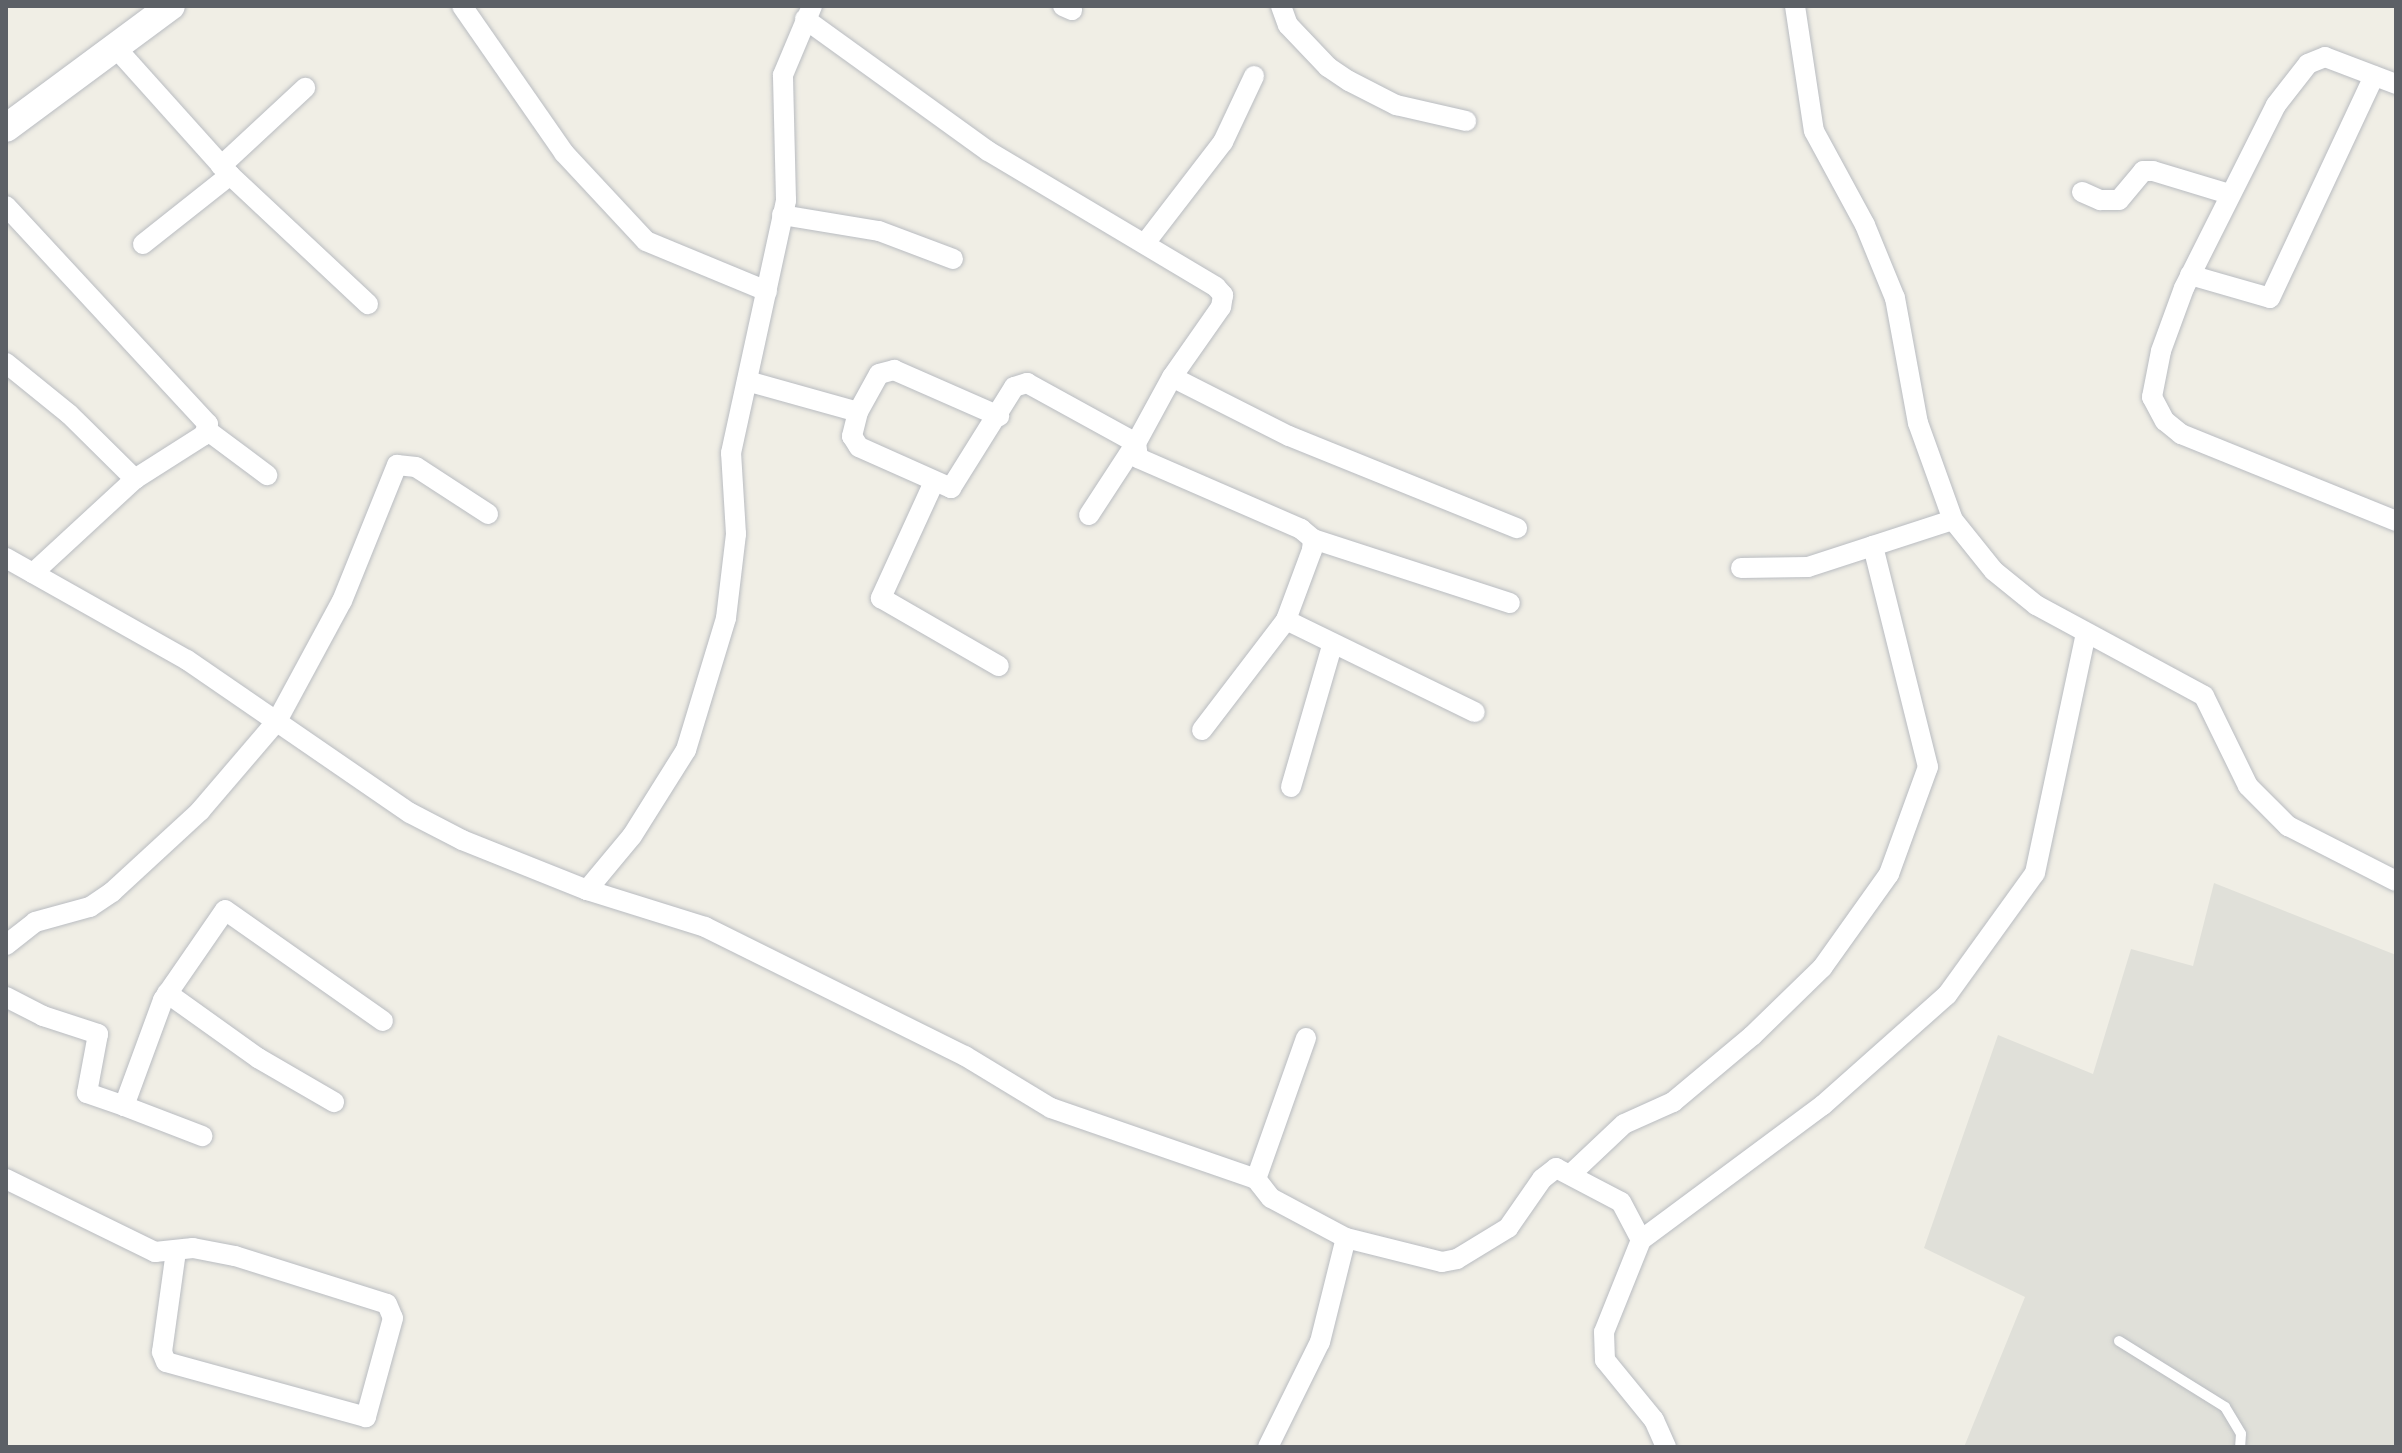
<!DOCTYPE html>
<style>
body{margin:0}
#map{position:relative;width:2402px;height:1453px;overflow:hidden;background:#f0eee5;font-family:Manrope,sans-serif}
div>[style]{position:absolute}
.industrial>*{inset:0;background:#e0e0d9}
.roads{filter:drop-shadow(0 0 2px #b9bcc1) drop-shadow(0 0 2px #b9bcc1)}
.lane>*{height:10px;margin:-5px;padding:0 5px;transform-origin:5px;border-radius:5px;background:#fff}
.street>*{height:20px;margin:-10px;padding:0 10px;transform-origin:10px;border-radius:10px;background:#fff}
.secondary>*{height:28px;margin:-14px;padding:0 14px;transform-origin:14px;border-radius:14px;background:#fff}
span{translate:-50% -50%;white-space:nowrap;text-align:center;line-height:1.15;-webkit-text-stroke:6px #fff;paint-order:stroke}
.frame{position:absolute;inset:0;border:8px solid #5c6066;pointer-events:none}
</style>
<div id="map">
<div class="industrial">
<div style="clip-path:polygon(2214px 883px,2396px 955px,2396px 1447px,1964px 1447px,2025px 1297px,1924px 1248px,1998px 1035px,2093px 1074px,2131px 949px,2193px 966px)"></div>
</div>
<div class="roads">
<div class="lane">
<div style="left:2119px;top:1341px;width:125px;rotate:31.9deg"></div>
<div style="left:2225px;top:1407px;width:31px;rotate:59deg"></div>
<div style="left:2241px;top:1434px;width:13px;rotate:94deg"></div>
</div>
<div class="street">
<div style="left:462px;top:6px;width:179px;rotate:55.2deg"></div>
<div style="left:564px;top:153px;width:120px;rotate:47deg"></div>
<div style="left:646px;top:241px;width:131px;rotate:22.5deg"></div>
<div style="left:1063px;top:6px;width:10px;rotate:24deg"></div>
<div style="left:1281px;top:6px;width:20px;rotate:70deg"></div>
<div style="left:1288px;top:25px;width:58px;rotate:46.4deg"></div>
<div style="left:1328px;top:67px;width:25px;rotate:34deg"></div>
<div style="left:1349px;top:81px;width:53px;rotate:27.1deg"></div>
<div style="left:1396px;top:105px;width:72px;rotate:12.9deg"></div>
<div style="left:1795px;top:6px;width:126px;rotate:81.4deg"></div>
<div style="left:1814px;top:131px;width:107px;rotate:61.5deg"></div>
<div style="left:1865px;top:225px;width:79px;rotate:67.7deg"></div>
<div style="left:1895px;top:298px;width:127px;rotate:79.6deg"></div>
<div style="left:1918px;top:423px;width:103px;rotate:70.2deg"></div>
<div style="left:1953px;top:520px;width:65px;rotate:51.2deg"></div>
<div style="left:1994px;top:571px;width:54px;rotate:39deg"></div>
<div style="left:2036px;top:605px;width:191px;rotate:28.4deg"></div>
<div style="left:2204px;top:696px;width:100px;rotate:63.9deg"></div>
<div style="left:2248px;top:786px;width:57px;rotate:45deg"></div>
<div style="left:2288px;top:826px;width:121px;rotate:27deg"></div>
<div style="left:805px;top:19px;width:226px;rotate:35.8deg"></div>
<div style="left:988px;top:151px;width:265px;rotate:30.8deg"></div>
<div style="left:1216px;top:287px;width:11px;rotate:49deg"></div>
<div style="left:1223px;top:295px;width:12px;rotate:99deg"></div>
<div style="left:1221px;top:307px;width:85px;rotate:125deg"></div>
<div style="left:1172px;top:377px;width:75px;rotate:118.6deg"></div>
<div style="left:1136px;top:443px;width:15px;rotate:82deg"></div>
<div style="left:1138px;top:458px;width:178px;rotate:23.5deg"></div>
<div style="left:1301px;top:529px;width:16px;rotate:40deg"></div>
<div style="left:1313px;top:539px;width:11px;rotate:95deg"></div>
<div style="left:1312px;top:550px;width:75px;rotate:110.4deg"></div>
<div style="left:1286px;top:620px;width:210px;rotate:26deg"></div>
<div style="left:116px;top:48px;width:171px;rotate:48.1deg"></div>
<div style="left:230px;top:175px;width:189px;rotate:43.1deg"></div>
<div style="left:2396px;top:84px;width:76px;rotate:-159.2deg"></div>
<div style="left:2325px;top:57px;width:18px;rotate:158deg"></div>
<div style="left:2308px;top:64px;width:52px;rotate:128deg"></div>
<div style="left:2276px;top:105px;width:205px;rotate:116.7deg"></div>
<div style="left:2184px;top:288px;width:67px;rotate:110.1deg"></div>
<div style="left:2161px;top:351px;width:47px;rotate:101.1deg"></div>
<div style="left:2152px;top:397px;width:27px;rotate:62deg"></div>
<div style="left:2165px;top:421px;width:21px;rotate:39deg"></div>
<div style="left:2181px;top:434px;width:232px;rotate:22deg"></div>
<div style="left:221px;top:166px;width:115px;rotate:-42.9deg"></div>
<div style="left:2082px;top:192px;width:20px;rotate:24deg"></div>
<div style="left:2100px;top:200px;width:19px"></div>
<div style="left:2119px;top:200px;width:38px;rotate:-50deg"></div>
<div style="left:2143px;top:171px;width:10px"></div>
<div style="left:2153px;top:171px;width:79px;rotate:16.8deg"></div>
<div style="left:6px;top:206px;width:297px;rotate:47.2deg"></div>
<div style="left:208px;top:424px;width:12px;rotate:110deg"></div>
<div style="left:204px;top:435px;width:82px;rotate:147.5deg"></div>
<div style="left:135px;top:479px;width:139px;rotate:137.3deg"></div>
<div style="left:782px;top:215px;width:98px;rotate:9.4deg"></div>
<div style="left:879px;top:231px;width:79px;rotate:20.7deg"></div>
<div style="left:1146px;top:242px;width:126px;rotate:-52.4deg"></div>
<div style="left:1223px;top:142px;width:73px;rotate:-64.8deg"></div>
<div style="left:143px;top:244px;width:111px;rotate:-38.4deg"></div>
<div style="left:2190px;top:275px;width:83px;rotate:16deg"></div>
<div style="left:2270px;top:298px;width:245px;rotate:-64.9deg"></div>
<div style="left:6px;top:363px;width:81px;rotate:39deg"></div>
<div style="left:69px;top:414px;width:93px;rotate:44.6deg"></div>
<div style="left:1172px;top:377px;width:131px;rotate:26.8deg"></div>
<div style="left:1289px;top:436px;width:246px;rotate:22deg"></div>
<div style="left:747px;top:381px;width:115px;rotate:15.6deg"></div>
<div style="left:858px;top:412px;width:43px;rotate:-61.1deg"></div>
<div style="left:879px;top:374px;width:16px;rotate:-15deg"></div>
<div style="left:894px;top:370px;width:115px;rotate:23.7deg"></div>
<div style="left:858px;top:412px;width:25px;rotate:104deg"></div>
<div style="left:852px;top:436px;width:13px;rotate:58deg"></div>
<div style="left:859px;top:447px;width:101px;rotate:24deg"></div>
<div style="left:951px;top:488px;width:119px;rotate:-58deg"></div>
<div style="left:1014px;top:387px;width:14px;rotate:-17deg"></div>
<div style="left:1027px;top:383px;width:124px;rotate:28.8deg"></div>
<div style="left:1136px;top:443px;width:86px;rotate:123.1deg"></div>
<div style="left:208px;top:431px;width:74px;rotate:36.7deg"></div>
<div style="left:934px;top:482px;width:128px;rotate:114.6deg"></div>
<div style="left:881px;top:598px;width:136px;rotate:30deg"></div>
<div style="left:1313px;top:539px;width:207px;rotate:18deg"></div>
<div style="left:6px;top:558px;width:208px;rotate:29.4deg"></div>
<div style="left:187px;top:660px;width:270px;rotate:34.5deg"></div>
<div style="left:410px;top:813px;width:59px;rotate:27.4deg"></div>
<div style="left:462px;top:840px;width:135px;rotate:21.8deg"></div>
<div style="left:587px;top:890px;width:124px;rotate:17.4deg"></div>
<div style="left:705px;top:927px;width:290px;rotate:26.4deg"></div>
<div style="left:965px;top:1056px;width:100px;rotate:31.2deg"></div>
<div style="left:1051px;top:1108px;width:217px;rotate:19.1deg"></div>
<div style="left:1741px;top:568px;width:67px;rotate:-0.9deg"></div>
<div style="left:1808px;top:567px;width:152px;rotate:-18deg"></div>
<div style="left:1202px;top:730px;width:138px;rotate:-52.6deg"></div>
<div style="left:1291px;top:787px;width:147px;rotate:-73.8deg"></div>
<div style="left:587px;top:890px;width:70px;rotate:-50.2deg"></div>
<div style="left:632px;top:836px;width:102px;rotate:-57.9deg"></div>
<div style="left:686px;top:750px;width:138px;rotate:-73.1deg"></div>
<div style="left:726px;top:618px;width:85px;rotate:-83.2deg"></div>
<div style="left:736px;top:534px;width:81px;rotate:-93.5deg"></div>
<div style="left:731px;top:453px;width:259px;rotate:-77.7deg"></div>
<div style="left:786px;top:200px;width:125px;rotate:-91.4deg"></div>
<div style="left:783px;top:75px;width:75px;rotate:-67.2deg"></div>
<div style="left:6px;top:945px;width:37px;rotate:-38deg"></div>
<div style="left:35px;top:922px;width:57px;rotate:-15.3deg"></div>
<div style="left:90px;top:907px;width:27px;rotate:-34deg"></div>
<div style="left:112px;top:892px;width:120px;rotate:-42.6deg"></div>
<div style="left:200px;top:811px;width:118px;rotate:-49.5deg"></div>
<div style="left:277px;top:721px;width:136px;rotate:-61.6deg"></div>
<div style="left:342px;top:601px;width:147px;rotate:-68deg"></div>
<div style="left:397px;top:465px;width:19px;rotate:6deg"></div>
<div style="left:416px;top:467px;width:86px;rotate:33.1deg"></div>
<div style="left:167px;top:993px;width:112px;rotate:35.5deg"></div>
<div style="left:258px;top:1058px;width:88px;rotate:30.1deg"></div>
<div style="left:6px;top:997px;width:42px;rotate:27.2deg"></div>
<div style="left:43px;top:1016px;width:58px;rotate:18.1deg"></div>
<div style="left:98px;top:1034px;width:60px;rotate:100.6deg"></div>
<div style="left:87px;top:1093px;width:39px;rotate:19deg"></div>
<div style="left:124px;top:1106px;width:113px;rotate:-69.8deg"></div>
<div style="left:163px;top:1000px;width:109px;rotate:-55.4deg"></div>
<div style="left:225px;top:910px;width:193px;rotate:35.1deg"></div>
<div style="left:1306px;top:1038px;width:150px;rotate:109.5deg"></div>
<div style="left:1256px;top:1179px;width:24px;rotate:52deg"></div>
<div style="left:1271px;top:1198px;width:85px;rotate:28.1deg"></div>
<div style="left:124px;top:1106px;width:84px;rotate:21deg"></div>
<div style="left:1572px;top:1173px;width:71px;rotate:-43.3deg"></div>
<div style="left:1624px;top:1124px;width:54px;rotate:-24.2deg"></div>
<div style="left:1673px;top:1102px;width:103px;rotate:-39.9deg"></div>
<div style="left:1752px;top:1036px;width:98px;rotate:-44.2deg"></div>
<div style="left:1822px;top:968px;width:115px;rotate:-54.5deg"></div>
<div style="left:1889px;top:874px;width:114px;rotate:-70deg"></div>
<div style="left:1928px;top:767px;width:228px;rotate:-104deg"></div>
<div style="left:6px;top:1179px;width:166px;rotate:26.1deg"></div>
<div style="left:155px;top:1252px;width:38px;rotate:-6deg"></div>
<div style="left:193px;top:1248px;width:43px;rotate:10.8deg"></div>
<div style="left:235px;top:1256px;width:159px;rotate:17.5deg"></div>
<div style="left:387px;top:1304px;width:15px;rotate:67deg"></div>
<div style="left:393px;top:1318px;width:103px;rotate:105.3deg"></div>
<div style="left:366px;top:1417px;width:207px;rotate:-164.6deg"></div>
<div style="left:166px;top:1362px;width:11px;rotate:-112deg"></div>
<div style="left:162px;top:1352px;width:102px;rotate:-82.1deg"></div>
<div style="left:1641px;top:1240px;width:227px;rotate:-36.6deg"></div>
<div style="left:1823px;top:1105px;width:166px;rotate:-41.6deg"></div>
<div style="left:1947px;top:995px;width:150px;rotate:-54.2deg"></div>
<div style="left:2035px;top:873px;width:244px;rotate:-78deg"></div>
<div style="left:1268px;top:1447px;width:117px;rotate:-63.7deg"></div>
<div style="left:1320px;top:1342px;width:107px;rotate:-76deg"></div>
<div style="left:1346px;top:1238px;width:99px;rotate:14deg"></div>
<div style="left:1442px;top:1262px;width:15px;rotate:-11deg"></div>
<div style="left:1457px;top:1259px;width:60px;rotate:-31.3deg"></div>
<div style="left:1508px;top:1228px;width:60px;rotate:-55.2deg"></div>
<div style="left:1542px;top:1179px;width:18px;rotate:-38deg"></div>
<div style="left:1556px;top:1168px;width:73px;rotate:27.6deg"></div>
<div style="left:1621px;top:1202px;width:43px;rotate:62.2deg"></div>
<div style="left:1641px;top:1240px;width:99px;rotate:111.9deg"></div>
<div style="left:1604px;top:1332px;width:28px;rotate:88deg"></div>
<div style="left:1605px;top:1360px;width:77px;rotate:50.8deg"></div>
<div style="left:1654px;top:1420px;width:30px;rotate:66deg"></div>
</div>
<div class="secondary">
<div style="left:6px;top:128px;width:205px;rotate:-36.5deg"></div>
</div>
</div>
<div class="frame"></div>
</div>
